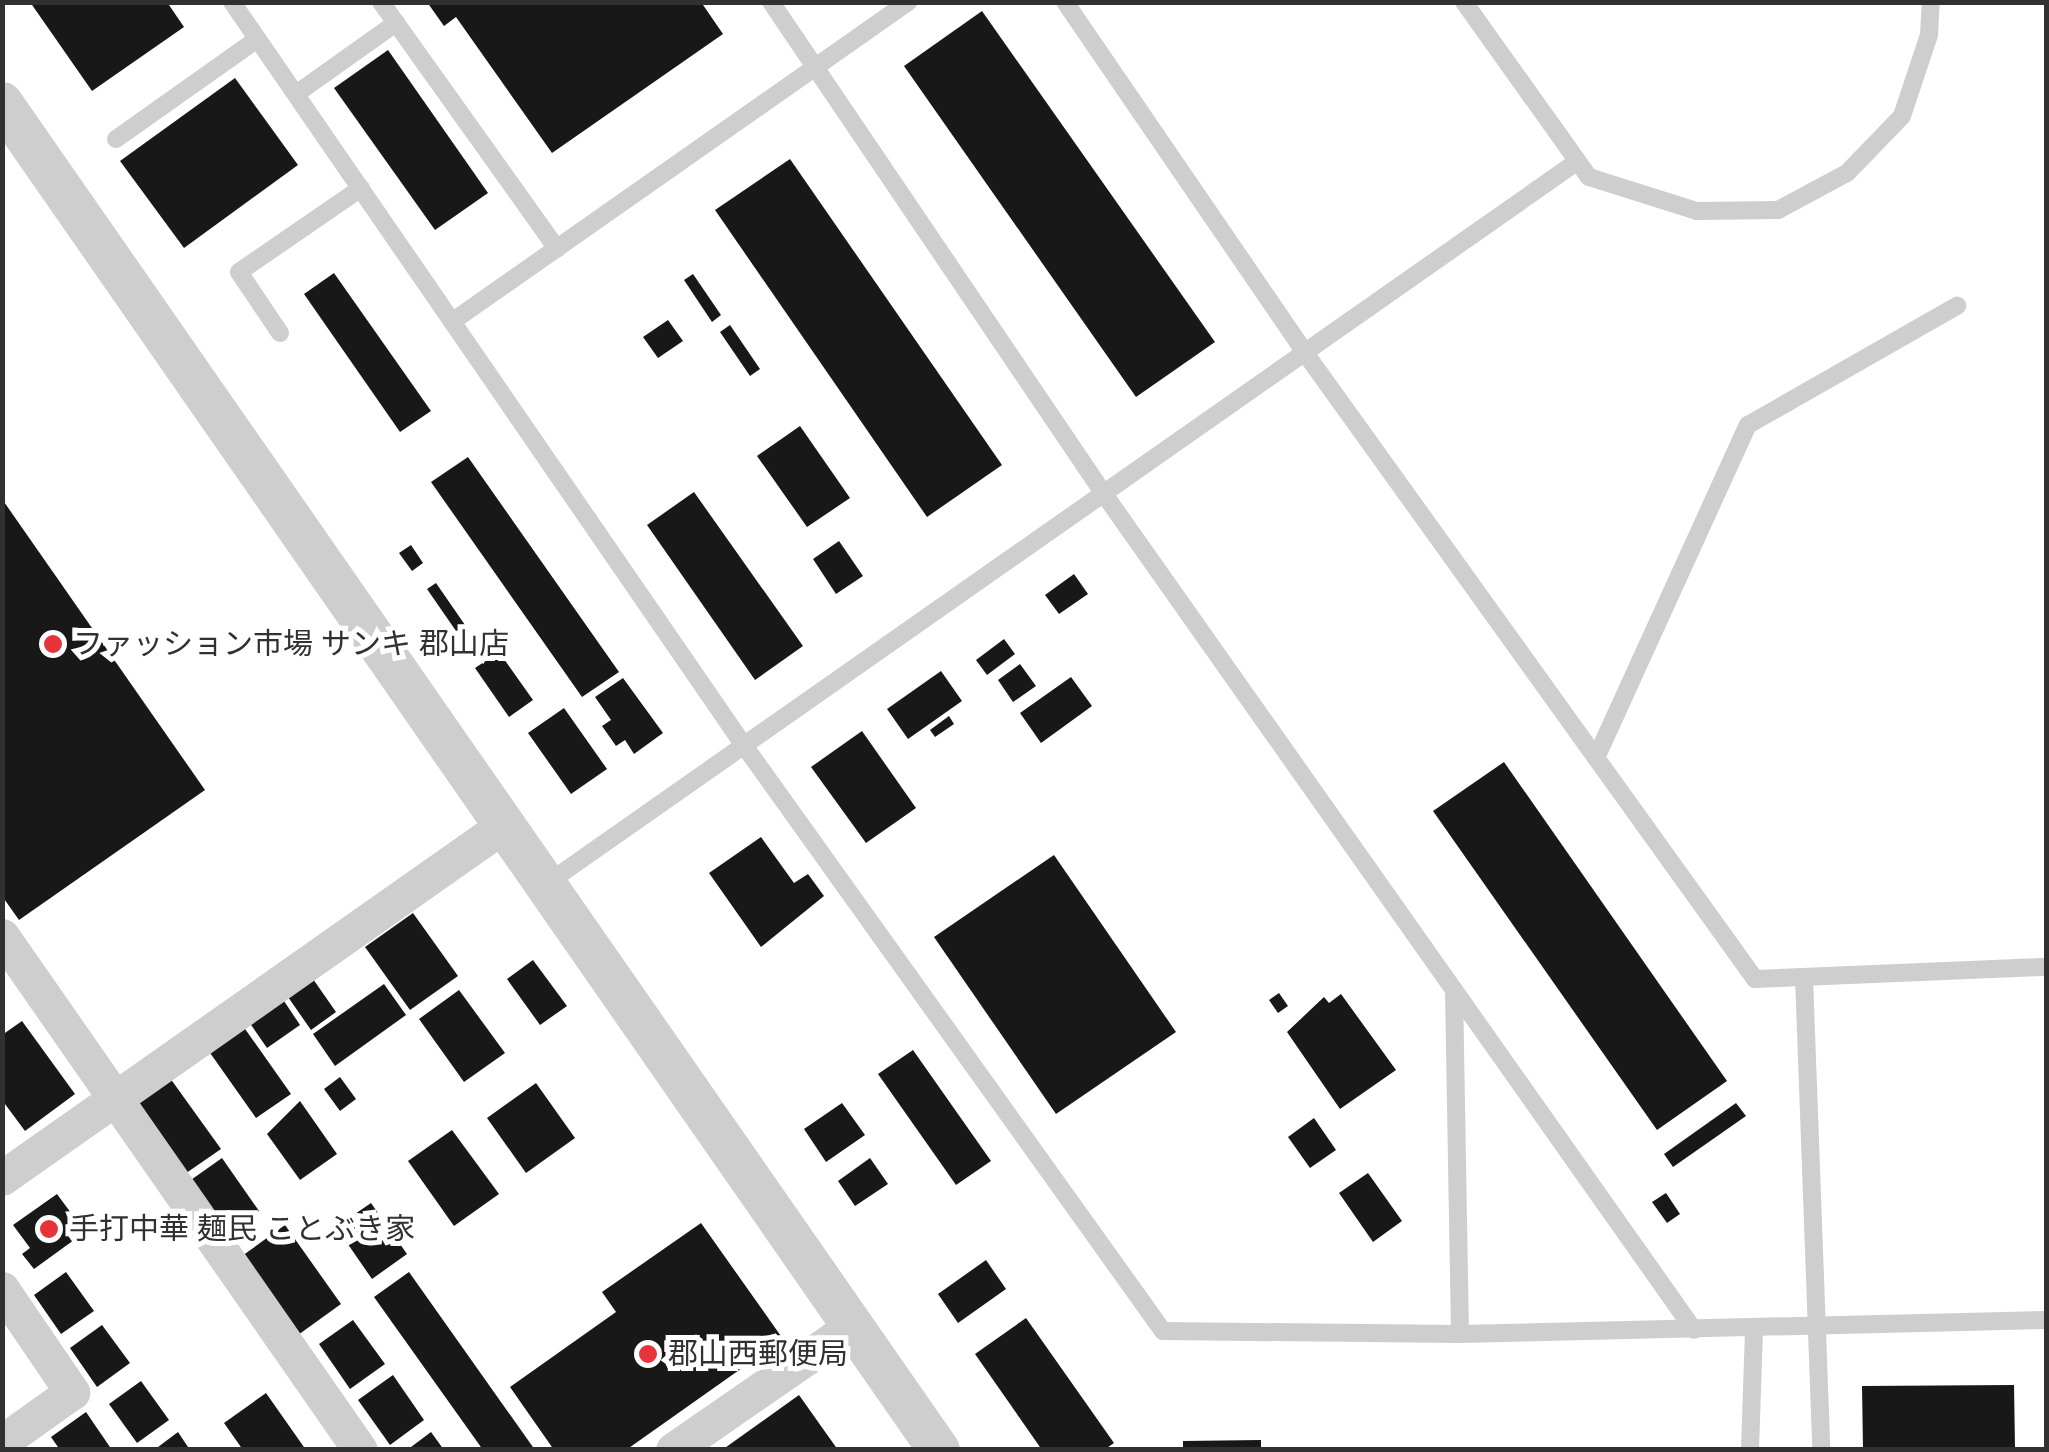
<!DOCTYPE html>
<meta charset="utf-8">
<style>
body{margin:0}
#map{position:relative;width:2049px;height:1452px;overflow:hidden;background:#fff;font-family:"DM Sans","Noto Sans JP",sans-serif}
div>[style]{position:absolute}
.building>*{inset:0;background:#181818}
.service>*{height:18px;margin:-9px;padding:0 9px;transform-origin:9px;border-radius:9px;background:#cecece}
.minor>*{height:35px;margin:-17.5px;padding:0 17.5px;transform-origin:17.5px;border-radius:17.5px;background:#cecece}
.tertiary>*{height:42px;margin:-21px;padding:0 21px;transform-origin:21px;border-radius:21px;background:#cecece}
.dots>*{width:28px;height:28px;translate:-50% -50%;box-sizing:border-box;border:5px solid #fff;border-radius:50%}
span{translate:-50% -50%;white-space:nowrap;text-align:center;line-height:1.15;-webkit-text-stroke:10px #fff;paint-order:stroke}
.poi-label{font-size:30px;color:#313131}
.left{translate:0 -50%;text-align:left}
.frame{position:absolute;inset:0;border:5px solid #313131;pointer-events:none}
</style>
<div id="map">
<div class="building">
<div style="clip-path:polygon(30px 2px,167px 2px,184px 27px,92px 91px)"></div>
<div style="clip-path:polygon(427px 2px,701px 2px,723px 34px,552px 153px,456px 17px,444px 26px)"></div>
<div style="clip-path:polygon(982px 11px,1215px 342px,1136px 397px,904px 66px)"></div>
<div style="clip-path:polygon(388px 50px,488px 193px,435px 230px,334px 88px)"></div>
<div style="clip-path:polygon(235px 78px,298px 165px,184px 248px,120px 161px)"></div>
<div style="clip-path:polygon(790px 159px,1002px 465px,927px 517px,715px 210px)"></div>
<div style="clip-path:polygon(334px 273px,431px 411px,400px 432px,304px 294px)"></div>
<div style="clip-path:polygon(693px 274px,721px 315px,712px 322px,684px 280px)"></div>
<div style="clip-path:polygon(668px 320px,683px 341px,658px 358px,643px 337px)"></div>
<div style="clip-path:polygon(730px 325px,760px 369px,750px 376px,720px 332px)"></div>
<div style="clip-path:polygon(800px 426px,850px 498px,807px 527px,757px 456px)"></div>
<div style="clip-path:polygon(468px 457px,619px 672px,582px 697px,431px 482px)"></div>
<div style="clip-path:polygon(694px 492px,803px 646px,755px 680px,647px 525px)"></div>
<div style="clip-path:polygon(2px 499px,205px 790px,19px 920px,2px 896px)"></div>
<div style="clip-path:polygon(839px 541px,863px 576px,836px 594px,813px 559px)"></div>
<div style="clip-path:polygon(411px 545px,423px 563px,412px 571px,399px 553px)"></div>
<div style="clip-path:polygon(1074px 574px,1088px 594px,1059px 614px,1045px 595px)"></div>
<div style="clip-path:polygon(436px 583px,483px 651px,474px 657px,427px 589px)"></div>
<div style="clip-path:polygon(1004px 639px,1015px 654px,987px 675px,976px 660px)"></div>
<div style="clip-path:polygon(499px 652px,533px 700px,509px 717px,475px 668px)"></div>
<div style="clip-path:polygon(1020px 664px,1036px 686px,1013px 702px,998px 680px)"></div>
<div style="clip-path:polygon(941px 671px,962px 701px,908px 739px,887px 709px)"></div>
<div style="clip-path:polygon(1071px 677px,1092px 706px,1041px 743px,1020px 713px)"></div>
<div style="clip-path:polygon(623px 678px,663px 733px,634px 754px,625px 740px,616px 746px,602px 726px,611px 720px,595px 697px)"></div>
<div style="clip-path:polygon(564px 708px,607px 769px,571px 794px,528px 733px)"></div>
<div style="clip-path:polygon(949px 716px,954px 724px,935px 737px,930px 730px)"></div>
<div style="clip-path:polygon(862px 731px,916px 808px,866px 843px,811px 767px)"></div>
<div style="clip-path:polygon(1504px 762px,1727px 1081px,1657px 1130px,1433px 811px)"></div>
<div style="clip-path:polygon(761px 837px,794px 883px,808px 874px,824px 896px,761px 947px,709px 873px)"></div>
<div style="clip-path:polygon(1054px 855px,1176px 1032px,1056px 1114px,934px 937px)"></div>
<div style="clip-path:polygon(413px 913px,458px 976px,410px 1010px,365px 947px)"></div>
<div style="clip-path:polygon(533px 960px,567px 1006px,540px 1025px,507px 979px)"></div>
<div style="clip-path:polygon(313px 979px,336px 1012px,311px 1030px,288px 997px)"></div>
<div style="clip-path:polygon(384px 984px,406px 1015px,335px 1066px,313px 1034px)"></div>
<div style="clip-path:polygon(459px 990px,505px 1053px,464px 1082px,419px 1019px)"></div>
<div style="clip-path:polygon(1279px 993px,1288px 1006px,1278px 1013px,1269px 1000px)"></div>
<div style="clip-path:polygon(1341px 994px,1396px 1070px,1340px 1109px,1287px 1032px,1324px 997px,1329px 1003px)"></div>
<div style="clip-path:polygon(282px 998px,300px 1025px,267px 1048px,249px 1022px)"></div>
<div style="clip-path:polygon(22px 1021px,75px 1094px,25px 1131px,2px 1100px,2px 1035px)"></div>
<div style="clip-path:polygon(243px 1026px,291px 1094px,256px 1118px,208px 1050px)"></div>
<div style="clip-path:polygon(913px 1050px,991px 1161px,956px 1185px,878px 1074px)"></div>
<div style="clip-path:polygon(340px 1077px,356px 1099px,340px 1111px,324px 1089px)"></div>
<div style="clip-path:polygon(170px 1078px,221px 1149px,179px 1178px,129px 1108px)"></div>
<div style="clip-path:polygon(536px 1083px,575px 1138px,526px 1173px,487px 1118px)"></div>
<div style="clip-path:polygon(300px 1101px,337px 1154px,300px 1180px,267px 1134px)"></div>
<div style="clip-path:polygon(842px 1103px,865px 1135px,826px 1162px,804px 1129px)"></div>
<div style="clip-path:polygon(1736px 1103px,1746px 1116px,1673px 1167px,1664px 1154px)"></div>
<div style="clip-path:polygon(1314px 1118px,1336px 1150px,1310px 1168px,1288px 1137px)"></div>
<div style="clip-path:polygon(452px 1130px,499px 1194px,454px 1226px,408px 1161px)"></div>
<div style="clip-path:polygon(222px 1158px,259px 1211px,225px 1235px,188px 1182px)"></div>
<div style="clip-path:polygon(870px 1158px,888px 1184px,855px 1206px,838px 1181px)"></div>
<div style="clip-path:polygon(1368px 1173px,1402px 1221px,1373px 1242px,1339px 1193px)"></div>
<div style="clip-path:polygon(1666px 1193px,1680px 1214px,1667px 1223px,1652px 1202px)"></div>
<div style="clip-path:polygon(57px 1194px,85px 1232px,34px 1269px,22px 1254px,30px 1248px,13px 1225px)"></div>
<div style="clip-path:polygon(371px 1203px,407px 1254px,372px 1279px,336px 1227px)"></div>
<div style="clip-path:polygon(701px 1223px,783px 1339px,626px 1450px,554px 1450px,510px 1387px,616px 1312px,602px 1292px)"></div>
<div style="clip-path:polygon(285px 1225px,341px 1304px,298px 1335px,242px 1256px)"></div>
<div style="clip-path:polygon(986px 1260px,1006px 1289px,958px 1323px,938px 1294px)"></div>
<div style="clip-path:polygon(66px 1272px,94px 1311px,61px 1334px,34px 1295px)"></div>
<div style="clip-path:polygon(409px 1272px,535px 1450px,483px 1450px,374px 1297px)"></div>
<div style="clip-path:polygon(1026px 1318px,1114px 1443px,1104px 1450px,1042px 1450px,975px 1354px)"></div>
<div style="clip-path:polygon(353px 1320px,385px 1364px,350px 1389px,319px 1344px)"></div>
<div style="clip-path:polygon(102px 1325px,130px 1363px,97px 1387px,70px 1348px)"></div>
<div style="clip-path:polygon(393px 1375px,424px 1420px,390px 1445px,358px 1400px)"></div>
<div style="clip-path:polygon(141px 1381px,169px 1420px,137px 1443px,109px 1404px)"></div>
<div style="clip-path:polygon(2014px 1385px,2015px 1448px,1863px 1449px,1862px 1386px)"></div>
<div style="clip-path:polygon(266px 1393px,306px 1450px,243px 1450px,224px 1423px)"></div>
<div style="clip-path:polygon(799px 1395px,838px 1450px,722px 1450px)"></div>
<div style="clip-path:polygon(86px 1412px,112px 1450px,60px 1450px,51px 1437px)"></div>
<div style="clip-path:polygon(178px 1432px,190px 1450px,154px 1450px)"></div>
<div style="clip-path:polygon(431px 1432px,444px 1450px,407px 1450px)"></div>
<div style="clip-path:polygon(1261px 1440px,1261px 1450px,1183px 1450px,1183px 1441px)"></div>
</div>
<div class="service">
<div style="left:232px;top:2px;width:901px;rotate:55.45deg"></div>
<div style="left:743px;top:744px;width:722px;rotate:54.42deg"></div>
<div style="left:1163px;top:1331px;width:297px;rotate:0.6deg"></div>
<div style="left:1460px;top:1334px;width:586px;rotate:-1.37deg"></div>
<div style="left:381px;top:2px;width:303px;rotate:54.5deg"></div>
<div style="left:771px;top:2px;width:594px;rotate:55.91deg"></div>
<div style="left:1104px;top:494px;width:1023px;rotate:54.79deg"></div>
<div style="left:1065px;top:2px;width:430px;rotate:55.6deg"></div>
<div style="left:1308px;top:357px;width:766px;rotate:54.3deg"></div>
<div style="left:1755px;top:979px;width:291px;rotate:-2.4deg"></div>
<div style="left:1464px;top:2px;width:215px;rotate:54.5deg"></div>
<div style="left:1589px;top:177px;width:113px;rotate:17.5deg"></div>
<div style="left:1697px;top:211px;width:81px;rotate:-0.7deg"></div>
<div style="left:1778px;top:210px;width:78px;rotate:-28.2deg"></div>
<div style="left:1847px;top:173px;width:79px;rotate:-46deg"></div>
<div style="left:1902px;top:116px;width:85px;rotate:-71.6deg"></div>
<div style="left:1929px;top:35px;width:33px;rotate:-87deg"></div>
<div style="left:296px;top:94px;width:123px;rotate:-35.4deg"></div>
<div style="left:116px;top:139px;width:173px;rotate:-35.3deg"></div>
<div style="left:453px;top:321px;width:556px;rotate:-35.03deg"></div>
<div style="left:280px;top:333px;width:73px;rotate:-123.9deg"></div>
<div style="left:239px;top:272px;width:148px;rotate:-34.5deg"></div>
<div style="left:1596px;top:758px;width:366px;rotate:-65.5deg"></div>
<div style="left:1748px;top:425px;width:241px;rotate:-29.7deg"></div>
<div style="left:549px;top:882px;width:1256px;rotate:-35.02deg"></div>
<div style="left:1804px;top:977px;width:473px;rotate:87.9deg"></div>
<div style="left:1454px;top:990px;width:344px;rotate:89deg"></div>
<div style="left:1750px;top:1450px;width:122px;rotate:-88.1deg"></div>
</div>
<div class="minor">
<div style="left:2px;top:936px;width:626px;rotate:55.14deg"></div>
<div style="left:2px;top:1178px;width:617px;rotate:-35.11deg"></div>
<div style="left:2px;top:1289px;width:125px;rotate:55.8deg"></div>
<div style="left:72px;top:1392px;width:86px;rotate:144.5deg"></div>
<div style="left:673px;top:1450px;width:218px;rotate:-34.7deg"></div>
</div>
<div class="tertiary">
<div style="left:2px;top:103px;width:1641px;rotate:55.18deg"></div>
</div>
<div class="dots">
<div style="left:53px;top:644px;background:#e7343a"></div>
<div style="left:49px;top:1229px;background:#e7343a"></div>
<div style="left:648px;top:1354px;background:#e7343a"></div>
</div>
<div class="poi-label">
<span class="left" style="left:73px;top:644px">ファッション市場 サンキ 郡山店</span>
<span class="left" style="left:69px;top:1229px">手打中華 麺民 ことぶき家</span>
<span class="left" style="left:668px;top:1354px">郡山西郵便局</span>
</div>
<div class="frame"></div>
</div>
